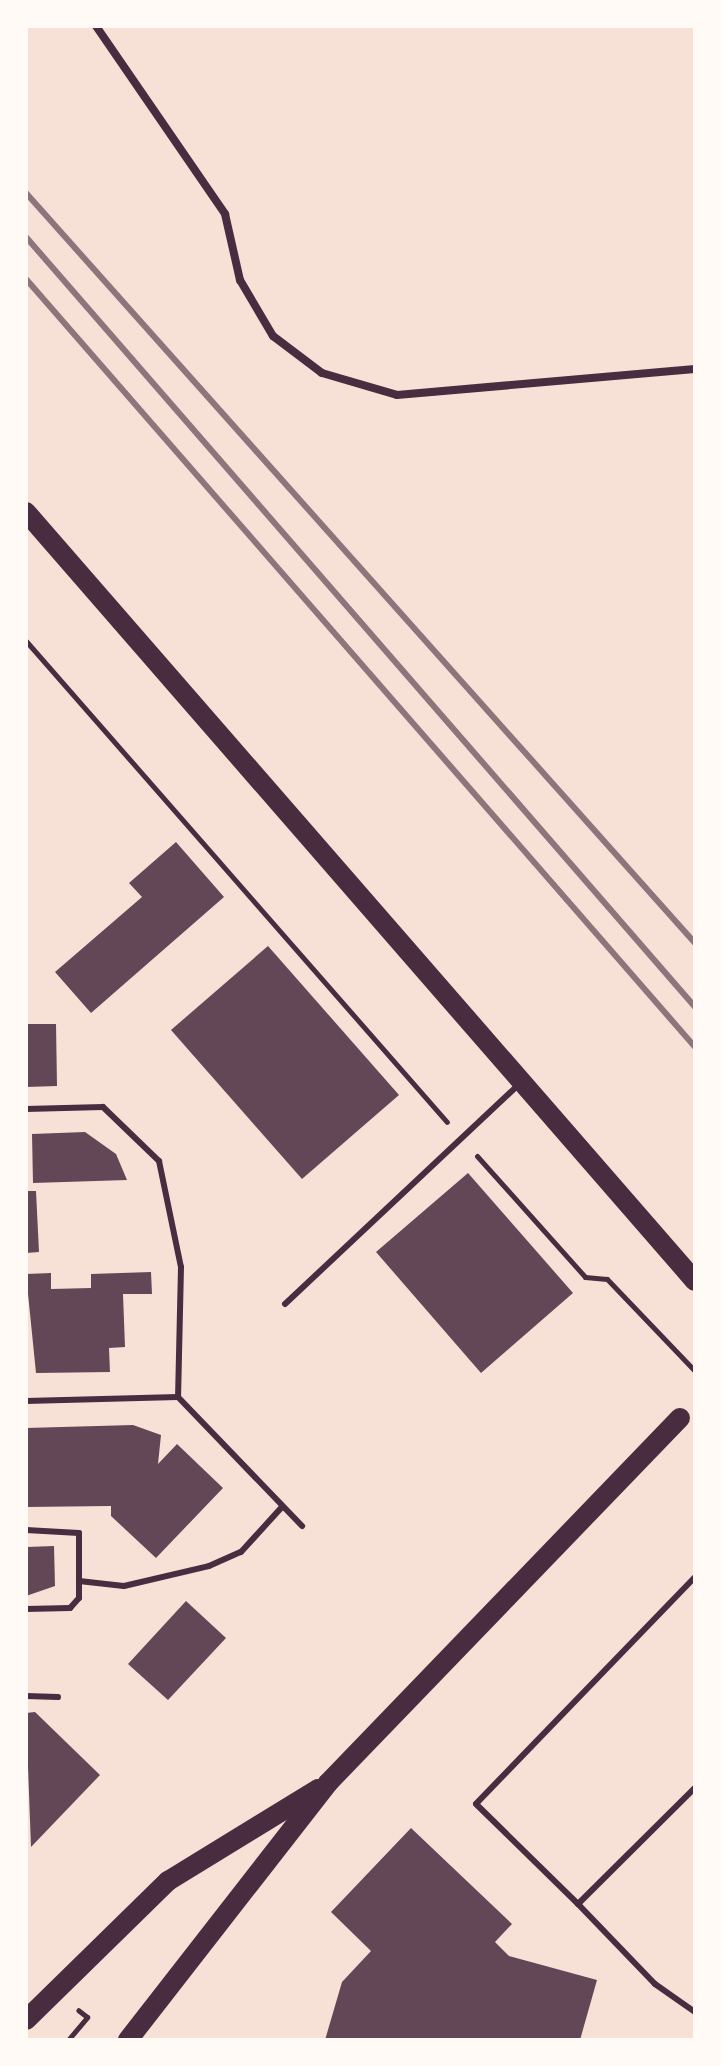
<!DOCTYPE html>
<style>
body{margin:0}
#map{position:relative;width:721px;height:2066px;overflow:hidden;background:#f7e1d7;font-family:Montserrat,sans-serif}
div>[style]{position:absolute}
.building>*{inset:0;background:#644757}
.path>*{height:5px;margin:-2.5px;padding:0 2.5px;transform-origin:2.5px;border-radius:2.5px;background:#4a2c40}
.service>*{height:6px;margin:-3px;padding:0 3px;transform-origin:3px;border-radius:3px;background:#4a2c40}
.minor>*{height:8px;margin:-4px;padding:0 4px;transform-origin:4px;border-radius:4px;background:#4a2c40}
.primary>*{height:20px;margin:-10px;padding:0 10px;transform-origin:10px;border-radius:10px;background:#4a2c40}
.rail>*{height:6px;margin:-3px;padding:0 3px;transform-origin:3px;border-radius:3px;background:#8f747c}
span{translate:-50% -50%;white-space:nowrap;text-align:center;line-height:1.15;-webkit-text-stroke:7px #fffaf5;paint-order:stroke}
.frame{position:absolute;inset:0;border:28px solid #fffaf5;pointer-events:none}
</style>
<div id="map">
<div class="building">
<div style="clip-path:polygon(176px 842px,224px 897px,91px 1013px,55px 972px,142px 897px,129px 883px)"></div>
<div style="clip-path:polygon(268px 946px,399px 1095px,302px 1179px,171px 1030px)"></div>
<div style="clip-path:polygon(26px 1024px,56px 1024px,57px 1086px,26px 1087px)"></div>
<div style="clip-path:polygon(85px 1132px,116px 1154px,127px 1180px,33px 1183px,32px 1134px)"></div>
<div style="clip-path:polygon(468px 1173px,573px 1293px,481px 1373px,376px 1252px)"></div>
<div style="clip-path:polygon(26px 1191px,36px 1191px,39px 1252px,26px 1253px)"></div>
<div style="clip-path:polygon(151px 1272px,152px 1294px,123px 1294px,125px 1347px,109px 1348px,110px 1372px,36px 1373px,26px 1274px,51px 1273px,51px 1289px,91px 1288px,91px 1274px)"></div>
<div style="clip-path:polygon(133px 1425px,161px 1435px,158px 1464px,177px 1444px,223px 1488px,156px 1558px,111px 1516px,111px 1506px,26px 1507px,26px 1428px)"></div>
<div style="clip-path:polygon(54px 1546px,55px 1586px,26px 1596px,26px 1547px)"></div>
<div style="clip-path:polygon(186px 1601px,226px 1638px,168px 1700px,128px 1664px)"></div>
<div style="clip-path:polygon(35px 1712px,100px 1775px,31px 1847px,26px 1713px)"></div>
<div style="clip-path:polygon(411px 1828px,512px 1924px,495px 1942px,509px 1956px,597px 1980px,580px 2040px,325px 2040px,342px 1982px,371px 1951px,331px 1912px)"></div>
</div>
<div class="path">
<div style="left:26px;top:641px;width:639px;rotate:48.81deg"></div>
<div style="left:477px;top:1156px;width:162px;rotate:48.2deg"></div>
<div style="left:585px;top:1277px;width:22px;rotate:5deg"></div>
<div style="left:607px;top:1279px;width:127px;rotate:46.3deg"></div>
<div style="left:68px;top:2040px;width:30px;rotate:-50deg"></div>
<div style="left:87px;top:2017px;width:11px;rotate:-142deg"></div>
</div>
<div class="service">
<div style="left:26px;top:1109px;width:77px;rotate:-1.5deg"></div>
<div style="left:103px;top:1107px;width:78px;rotate:44deg"></div>
<div style="left:159px;top:1161px;width:108px;rotate:78.3deg"></div>
<div style="left:181px;top:1267px;width:130px;rotate:91.3deg"></div>
<div style="left:178px;top:1397px;width:179px;rotate:46.1deg"></div>
<div style="left:285px;top:1304px;width:323px;rotate:-43.2deg"></div>
<div style="left:26px;top:1401px;width:152px;rotate:-1.5deg"></div>
<div style="left:26px;top:1530px;width:53px;rotate:3.2deg"></div>
<div style="left:79px;top:1533px;width:65px;rotate:90deg"></div>
<div style="left:79px;top:1598px;width:13px;rotate:132deg"></div>
<div style="left:70px;top:1608px;width:44px;rotate:178.7deg"></div>
<div style="left:695px;top:1577px;width:315px;rotate:134deg"></div>
<div style="left:476px;top:1804px;width:143px;rotate:44.4deg"></div>
<div style="left:578px;top:1904px;width:165px;rotate:-44.8deg"></div>
<div style="left:79px;top:1581px;width:45px;rotate:6.3deg"></div>
<div style="left:124px;top:1586px;width:87px;rotate:-13.2deg"></div>
<div style="left:209px;top:1566px;width:35px;rotate:-24deg"></div>
<div style="left:241px;top:1552px;width:61px;rotate:-47.7deg"></div>
<div style="left:26px;top:1696px;width:32px;rotate:2deg"></div>
<div style="left:578px;top:1904px;width:111px;rotate:46.1deg"></div>
<div style="left:655px;top:1984px;width:49px;rotate:35deg"></div>
</div>
<div class="minor">
<div style="left:96px;top:26px;width:228px;rotate:55.5deg"></div>
<div style="left:225px;top:214px;width:68px;rotate:77.2deg"></div>
<div style="left:240px;top:280px;width:65px;rotate:59.5deg"></div>
<div style="left:273px;top:336px;width:61px;rotate:37.1deg"></div>
<div style="left:322px;top:373px;width:78px;rotate:16.3deg"></div>
<div style="left:397px;top:395px;width:299px;rotate:-5deg"></div>
</div>
<div class="primary">
<div style="left:26px;top:512px;width:1019px;rotate:48.98deg"></div>
<div style="left:26px;top:2020px;width:199px;rotate:-44.4deg"></div>
<div style="left:168px;top:1881px;width:176px;rotate:-31.5deg"></div>
<div style="left:128px;top:2040px;width:326px;rotate:-52.1deg"></div>
<div style="left:328px;top:1783px;width:507px;rotate:-46.04deg"></div>
</div>
<div class="rail">
<div style="left:26px;top:193px;width:1005px;rotate:48.27deg"></div>
<div style="left:26px;top:237px;width:1020px;rotate:49.01deg"></div>
<div style="left:26px;top:279px;width:1019px;rotate:48.94deg"></div>
</div>
<div class="frame"></div>
</div>
